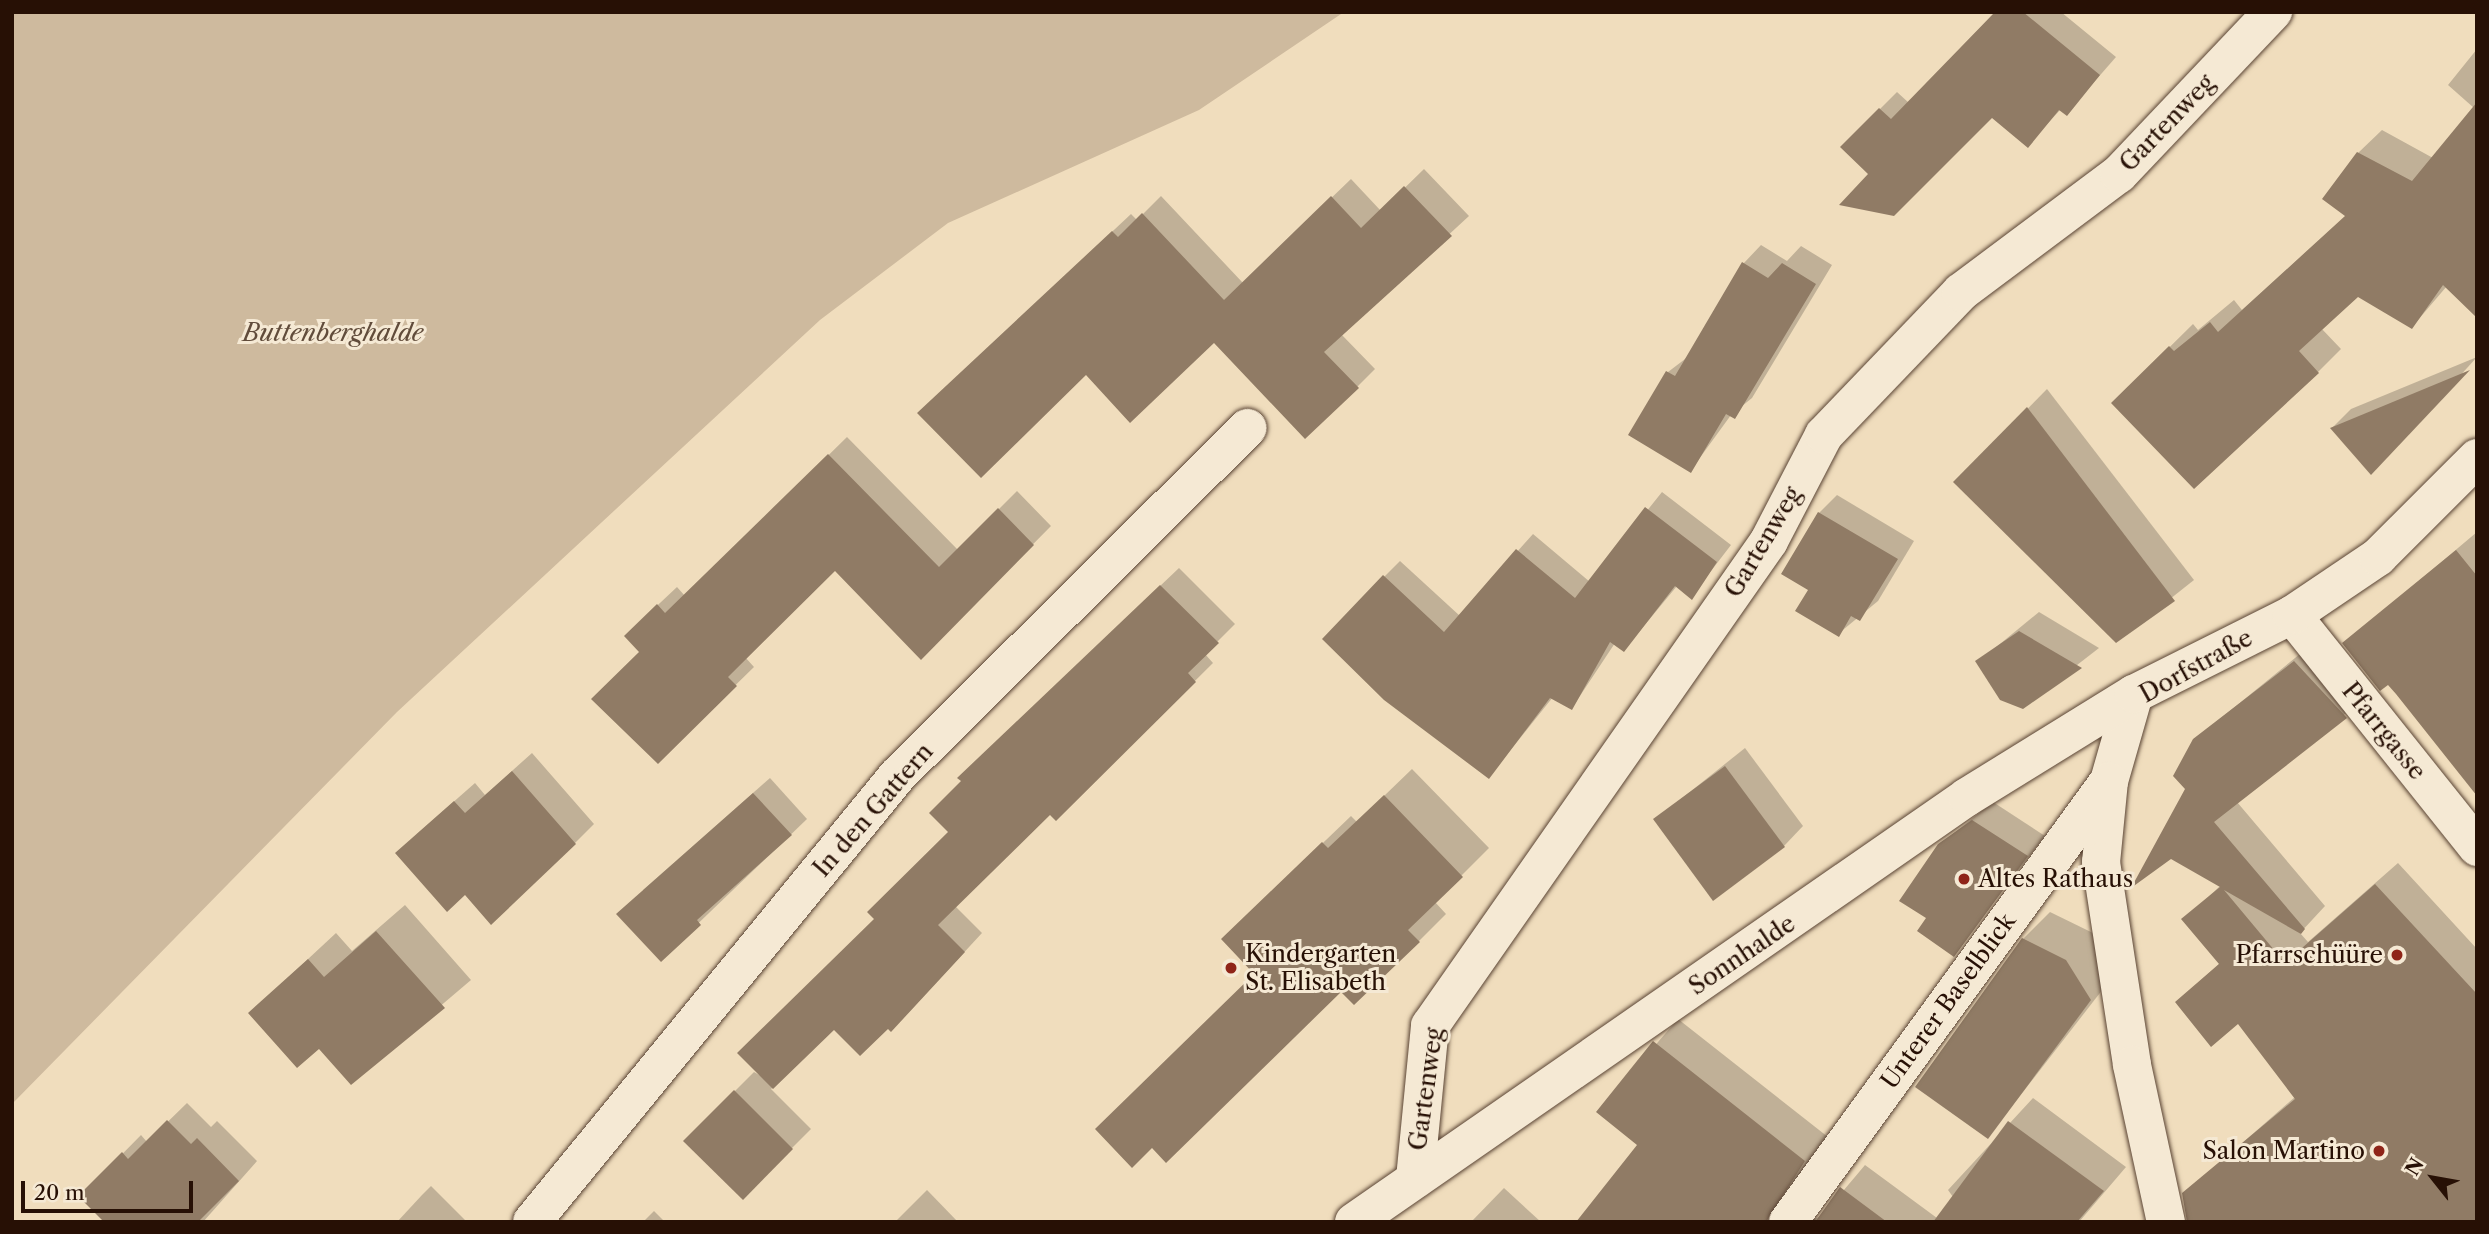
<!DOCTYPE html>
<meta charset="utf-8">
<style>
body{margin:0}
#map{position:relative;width:2489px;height:1234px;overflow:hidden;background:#f0ddbd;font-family:"Libre Caslon Text",serif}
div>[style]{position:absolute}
.green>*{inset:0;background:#ceba9e}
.shadow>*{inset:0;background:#0003}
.building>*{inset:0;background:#907b65}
.roads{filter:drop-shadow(0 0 2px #594333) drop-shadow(0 0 2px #594333)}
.minor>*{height:38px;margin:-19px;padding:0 19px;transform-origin:19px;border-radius:19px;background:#f5e9d4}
.dots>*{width:19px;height:19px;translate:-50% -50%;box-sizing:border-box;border:4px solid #f5e9d4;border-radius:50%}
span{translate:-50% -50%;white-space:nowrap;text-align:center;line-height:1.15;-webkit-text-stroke:6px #f5e9d4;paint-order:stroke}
.street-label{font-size:24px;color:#271005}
.park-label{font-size:24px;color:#614c3b;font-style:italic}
.poi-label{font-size:24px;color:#271005}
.left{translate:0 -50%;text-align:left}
.right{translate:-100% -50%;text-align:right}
.frame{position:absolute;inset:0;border:14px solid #271005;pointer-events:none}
.north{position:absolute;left:2398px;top:1143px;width:70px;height:70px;-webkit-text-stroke:5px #f5e9d4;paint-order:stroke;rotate:301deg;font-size:19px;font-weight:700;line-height:28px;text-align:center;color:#271005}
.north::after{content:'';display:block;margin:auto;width:24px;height:32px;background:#271005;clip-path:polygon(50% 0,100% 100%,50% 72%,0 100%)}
.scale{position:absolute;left:21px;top:1181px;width:172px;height:32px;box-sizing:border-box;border:4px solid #271005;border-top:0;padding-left:9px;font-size:21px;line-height:24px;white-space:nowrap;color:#271005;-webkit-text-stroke:5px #f5e9d4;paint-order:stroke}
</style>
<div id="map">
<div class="green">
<div style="clip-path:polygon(12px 12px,1344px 12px,1199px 110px,948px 223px,820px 320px,397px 712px,12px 1104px)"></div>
</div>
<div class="shadow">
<div style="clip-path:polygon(1995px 12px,2061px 12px,2116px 57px,2067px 113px,2061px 109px,2027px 146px,1992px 115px,1871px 174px,1842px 147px,1897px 92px,1909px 103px)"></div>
<div style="clip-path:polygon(2477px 49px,2477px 315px,2447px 286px,2412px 327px,2358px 295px,2321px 328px,2341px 349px,2318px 372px,2113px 403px,2193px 324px,2198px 330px,2234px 300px,2242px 310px,2347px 215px,2358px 153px,2382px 130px,2433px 158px,2474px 108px,2448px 85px)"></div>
<div style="clip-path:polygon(1424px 169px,1469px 216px,1341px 334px,1375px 369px,1357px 387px,1214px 341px,1086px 373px,938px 395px,1131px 214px,1137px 220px,1161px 196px,1243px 283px,1351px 179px,1381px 211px)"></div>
<div style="clip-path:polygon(1761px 245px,1787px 261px,1801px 246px,1832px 265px,1752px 398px,1731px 415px,1691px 470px,1668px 372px,1689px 356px,1743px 264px)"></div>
<div style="clip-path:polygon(2477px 357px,2390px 453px,2332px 428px,2351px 409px)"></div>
<div style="clip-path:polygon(2047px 389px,2194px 580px,2117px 641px,1956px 482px)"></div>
<div style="clip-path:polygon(847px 437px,958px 550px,1017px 491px,1051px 526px,921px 658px,835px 568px,745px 657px,754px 667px,658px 761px,642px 652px,644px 618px,677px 587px,685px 596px)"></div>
<div style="clip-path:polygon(1662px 492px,1731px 545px,1691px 597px,1677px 586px,1624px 650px,1615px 643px,1572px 708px,1553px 697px,1489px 777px,1384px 577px,1400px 561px,1460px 616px,1533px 534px,1590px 582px)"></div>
<div style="clip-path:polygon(1837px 495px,1914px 541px,1878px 601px,1838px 634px,1810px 589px,1819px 513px)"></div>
<div style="clip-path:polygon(2477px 532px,2477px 793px,2397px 693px,2345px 643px)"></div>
<div style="clip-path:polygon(1179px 568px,1235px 624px,1205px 654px,1213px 663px,1056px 819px,1050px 812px,955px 906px,982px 933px,909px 1012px,888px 1026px,834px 1028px,771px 1089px,811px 1129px,743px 1197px,685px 1141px,754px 1072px,763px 1077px,877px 919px,950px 832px,963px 781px,977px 760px)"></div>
<div style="clip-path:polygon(2039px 612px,2099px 648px,2023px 707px,1978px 662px)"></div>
<div style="clip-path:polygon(2316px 641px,2367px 696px,2237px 802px,2325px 906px,2300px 933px,2308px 942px,2398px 863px,2477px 949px,2477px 1222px,2184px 1194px,2295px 1097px,2238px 1022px,2177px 1002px,2220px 963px,2184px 920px,2220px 886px,2187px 789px,2194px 740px)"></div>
<div style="clip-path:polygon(1745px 748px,1803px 826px,1784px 846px,1656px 819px)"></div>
<div style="clip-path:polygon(532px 753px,594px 824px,575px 843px,417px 834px,475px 783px,485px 795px)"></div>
<div style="clip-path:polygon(1412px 769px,1489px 848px,1435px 902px,1446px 914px,1419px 941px,1341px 989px,1256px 973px,1251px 912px,1351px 816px,1357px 822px)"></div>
<div style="clip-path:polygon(770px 778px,807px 819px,661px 959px,643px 890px)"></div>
<div style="clip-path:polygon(1993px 802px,2045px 836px,1953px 955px,1928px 918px,1939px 845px)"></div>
<div style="clip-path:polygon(405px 905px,471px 980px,351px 1082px,319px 1047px,250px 1013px,336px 933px,352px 951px)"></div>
<div style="clip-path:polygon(2050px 912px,2093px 933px,2117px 971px,1988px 1137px,2023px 939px)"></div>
<div style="clip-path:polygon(1678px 1019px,1828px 1137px,1809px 1221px,1822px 1216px,1865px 1165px,1937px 1218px,1953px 1197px,1948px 1190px,2033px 1098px,2126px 1167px,2079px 1222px,1578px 1222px,1639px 1144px,1598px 1111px)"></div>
<div style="clip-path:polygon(187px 1103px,211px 1127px,217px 1121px,257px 1161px,203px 1222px,106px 1222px,81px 1196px,141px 1135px,147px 1142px)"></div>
<div style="clip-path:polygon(431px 1186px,465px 1220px,397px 1222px,422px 1195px)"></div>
<div style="clip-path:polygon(1504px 1188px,1541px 1222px,1471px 1222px)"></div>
<div style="clip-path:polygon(927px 1190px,958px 1222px,895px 1222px)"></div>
<div style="clip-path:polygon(654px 1211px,665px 1222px,643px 1222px)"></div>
</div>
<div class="building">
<div style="clip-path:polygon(1995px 12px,2023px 12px,2100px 75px,2067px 116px,2059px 110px,2028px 148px,1992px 118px,1894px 216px,1839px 205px,1868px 174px,1840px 147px,1879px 108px,1891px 119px)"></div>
<div style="clip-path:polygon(2477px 102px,2477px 318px,2443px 285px,2412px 329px,2358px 297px,2299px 351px,2319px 373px,2194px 489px,2111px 403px,2169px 346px,2174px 351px,2210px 322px,2218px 332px,2345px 216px,2322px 199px,2357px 152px,2412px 181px)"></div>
<div style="clip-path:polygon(1404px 186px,1452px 236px,1324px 352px,1359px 388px,1305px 439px,1214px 343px,1130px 423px,1086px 375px,981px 478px,917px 413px,1112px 231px,1118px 237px,1142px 213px,1224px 300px,1331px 196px,1361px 228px)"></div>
<div style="clip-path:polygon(1742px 262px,1768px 278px,1782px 263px,1816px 284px,1735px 419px,1726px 414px,1691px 473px,1628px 435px,1666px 371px,1675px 376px)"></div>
<div style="clip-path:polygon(2470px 370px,2371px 475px,2330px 428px)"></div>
<div style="clip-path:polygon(2027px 407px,2175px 601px,2116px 643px,1953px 482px)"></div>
<div style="clip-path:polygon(828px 454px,939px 567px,998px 508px,1034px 545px,921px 660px,835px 571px,728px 677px,737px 686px,658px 764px,591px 699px,639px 652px,624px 636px,657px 604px,665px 613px)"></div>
<div style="clip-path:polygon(1645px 507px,1717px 562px,1692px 600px,1675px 586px,1624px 652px,1610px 642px,1572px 710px,1550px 698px,1489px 779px,1384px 700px,1322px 639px,1383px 575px,1444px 632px,1516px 549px,1575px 598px)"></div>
<div style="clip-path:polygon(1818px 512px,1898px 559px,1860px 621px,1851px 616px,1839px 637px,1795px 611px,1808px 590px,1781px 574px)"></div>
<div style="clip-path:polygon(2456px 550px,2477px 576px,2477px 796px,2396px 694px,2388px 685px,2380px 691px,2342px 643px)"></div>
<div style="clip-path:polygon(1160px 585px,1219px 643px,1188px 673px,1196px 682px,1056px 821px,1050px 815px,938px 925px,965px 952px,891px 1032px,888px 1029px,860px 1056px,834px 1030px,773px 1089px,737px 1053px,874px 919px,867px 912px,948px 832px,929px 813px,961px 781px,957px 778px)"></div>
<div style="clip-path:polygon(2019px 631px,2082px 668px,2023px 709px,2000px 700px,1975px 661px)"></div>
<div style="clip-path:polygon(2294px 661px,2347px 718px,2214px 822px,2305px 929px,2301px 934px,2224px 890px,2285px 963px,2375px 884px,2477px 994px,2477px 1222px,2187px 1222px,2182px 1193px,2295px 1099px,2238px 1024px,2211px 1047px,2175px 1002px,2219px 964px,2181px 919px,2220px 887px,2171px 859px,2131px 888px,2185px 789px,2173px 776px,2193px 739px)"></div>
<div style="clip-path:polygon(1725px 766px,1785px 847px,1713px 901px,1653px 819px)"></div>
<div style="clip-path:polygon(512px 771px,576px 844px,491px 925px,465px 895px,447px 912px,395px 853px,454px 801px,465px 813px)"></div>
<div style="clip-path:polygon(753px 793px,792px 835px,697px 920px,701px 925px,661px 962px,616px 914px)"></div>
<div style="clip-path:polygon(1384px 795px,1463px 877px,1408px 930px,1420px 942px,1354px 1005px,1341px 992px,1166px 1163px,1152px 1148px,1132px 1168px,1095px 1129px,1254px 974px,1221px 939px,1322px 842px,1328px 848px)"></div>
<div style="clip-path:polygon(1972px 820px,2028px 856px,1954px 957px,1917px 931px,1926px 918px,1899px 901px,1938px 844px)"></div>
<div style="clip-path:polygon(376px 931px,445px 1008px,351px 1085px,319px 1049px,297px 1068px,248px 1013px,308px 959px,324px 977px)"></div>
<div style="clip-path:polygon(2022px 938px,2066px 960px,2091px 1000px,1988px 1139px,1915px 1087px)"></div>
<div style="clip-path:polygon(1653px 1041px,1805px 1161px,1766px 1222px,1576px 1222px,1637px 1145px,1596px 1112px)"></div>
<div style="clip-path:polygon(734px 1090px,793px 1149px,743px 1200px,683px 1141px)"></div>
<div style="clip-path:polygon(167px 1120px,191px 1144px,197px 1138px,239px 1181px,198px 1222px,104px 1222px,78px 1196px,122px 1152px,128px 1159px)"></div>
<div style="clip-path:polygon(2008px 1121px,2104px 1191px,2077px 1222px,1933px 1222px)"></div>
<div style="clip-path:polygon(1840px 1187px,1887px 1222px,1815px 1222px)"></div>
</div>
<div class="roads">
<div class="minor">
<div style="left:2292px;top:615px;width:297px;rotate:51.4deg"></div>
<div style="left:2134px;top:694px;width:91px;rotate:106deg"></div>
<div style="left:2109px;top:781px;width:81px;rotate:95.6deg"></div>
<div style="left:2101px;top:862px;width:205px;rotate:81.3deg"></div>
<div style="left:2132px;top:1065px;width:161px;rotate:77.8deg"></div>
<div style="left:1415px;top:1179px;width:154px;rotate:-84.4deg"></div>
<div style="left:1430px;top:1026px;width:592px;rotate:-55.05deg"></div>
<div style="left:1769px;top:541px;width:119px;rotate:-62.6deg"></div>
<div style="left:1824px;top:435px;width:198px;rotate:-46.2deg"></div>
<div style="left:1961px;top:292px;width:197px;rotate:-36.8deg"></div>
<div style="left:2119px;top:174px;width:224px;rotate:-46.5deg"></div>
<div style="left:532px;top:1222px;width:576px;rotate:-50.7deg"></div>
<div style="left:897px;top:776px;width:494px;rotate:-44.8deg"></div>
<div style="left:1354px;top:1222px;width:746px;rotate:-34.73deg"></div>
<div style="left:1967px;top:797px;width:196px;rotate:-31.7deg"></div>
<div style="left:2134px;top:694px;width:177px;rotate:-26.6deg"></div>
<div style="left:2292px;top:615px;width:104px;rotate:-34deg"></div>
<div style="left:2378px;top:557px;width:140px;rotate:-45deg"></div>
<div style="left:1788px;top:1222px;width:545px;rotate:-53.95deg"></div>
</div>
</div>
<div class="dots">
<div style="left:1964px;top:879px;background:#8f2418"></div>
<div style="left:2397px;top:955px;background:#8f2418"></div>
<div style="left:1231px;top:968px;background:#8f2418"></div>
<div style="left:2379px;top:1151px;background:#8f2418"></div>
</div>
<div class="street-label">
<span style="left:2167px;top:123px;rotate:-46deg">Gartenweg</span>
<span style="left:1763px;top:542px;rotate:-59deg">Gartenweg</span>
<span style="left:2196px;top:666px;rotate:-29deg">Dorfstraße</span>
<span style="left:2384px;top:731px;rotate:51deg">Pfarrgasse</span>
<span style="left:873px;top:810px;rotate:-49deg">In den Gattern</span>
<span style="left:1742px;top:955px;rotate:-34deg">Sonnhalde</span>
<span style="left:1948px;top:1001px;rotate:-54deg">Unterer Baselblick</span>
<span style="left:1426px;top:1089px;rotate:-82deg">Gartenweg</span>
</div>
<div class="park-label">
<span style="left:333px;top:333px">Buttenberghalde</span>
</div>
<div class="poi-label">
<span class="left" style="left:1978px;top:879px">Altes Rathaus</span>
<span class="left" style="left:1245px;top:968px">Kindergarten<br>St. Elisabeth</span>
<span class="right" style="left:2383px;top:955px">Pfarrschüüre</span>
<span class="right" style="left:2365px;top:1151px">Salon Martino</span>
</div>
<div class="frame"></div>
<div class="north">N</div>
<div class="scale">20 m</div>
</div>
